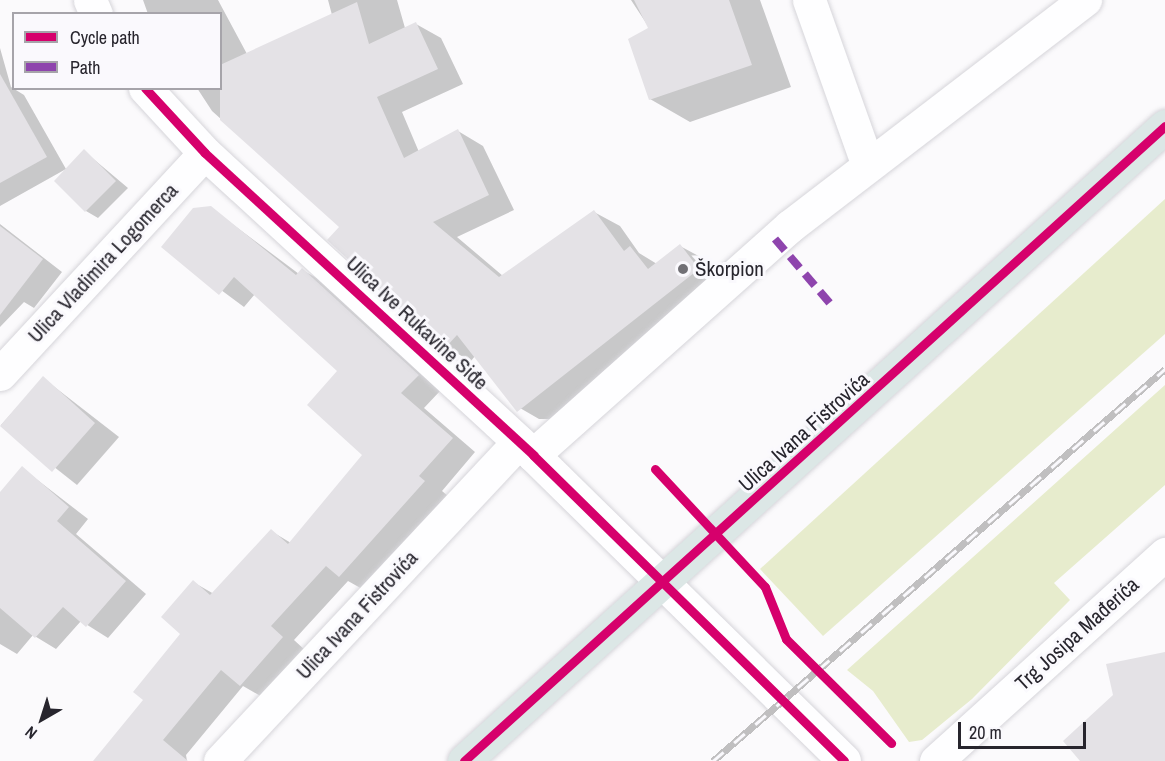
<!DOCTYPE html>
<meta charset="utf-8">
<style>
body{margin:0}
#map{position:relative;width:1165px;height:761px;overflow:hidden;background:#fbfafc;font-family:"Archivo Narrow",sans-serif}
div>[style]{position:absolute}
.green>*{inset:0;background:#e7eccd}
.shadow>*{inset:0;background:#0003}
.building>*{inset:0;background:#e4e2e6}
.roads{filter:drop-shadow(0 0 2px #d6d5da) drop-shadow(0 0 2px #d6d5da)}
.street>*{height:33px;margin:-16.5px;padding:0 16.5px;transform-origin:16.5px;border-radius:16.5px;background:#fefeff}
.primary>*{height:33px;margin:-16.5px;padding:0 16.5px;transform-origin:16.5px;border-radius:16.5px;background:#dce7e6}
.rail>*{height:7px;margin-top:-3.5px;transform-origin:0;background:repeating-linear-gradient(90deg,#faf9fd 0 14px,#c0bfc0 0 28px);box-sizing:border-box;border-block:2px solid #c0bfc0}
.quiet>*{height:8px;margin-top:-4px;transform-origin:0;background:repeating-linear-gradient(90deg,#8e44ad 0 15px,transparent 0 23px)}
.cycleway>*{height:9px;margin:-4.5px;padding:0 4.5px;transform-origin:4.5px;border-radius:4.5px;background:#d6006c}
.dots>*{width:16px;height:16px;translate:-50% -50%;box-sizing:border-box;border:3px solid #faf9fd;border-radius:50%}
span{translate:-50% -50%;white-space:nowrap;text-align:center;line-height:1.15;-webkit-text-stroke:6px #faf9fd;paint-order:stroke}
.street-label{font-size:21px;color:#27252d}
.poi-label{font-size:21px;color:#27252d}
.left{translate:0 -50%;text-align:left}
.legend{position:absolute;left:12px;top:12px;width:210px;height:78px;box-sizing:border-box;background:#faf9fd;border:2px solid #a6a4aa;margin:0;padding:8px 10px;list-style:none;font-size:18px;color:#27252d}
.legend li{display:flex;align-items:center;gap:12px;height:30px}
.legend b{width:30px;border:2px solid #a6a4aa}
.north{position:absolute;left:12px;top:689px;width:60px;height:60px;-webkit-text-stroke:4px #faf9fd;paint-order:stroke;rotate:219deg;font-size:16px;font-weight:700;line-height:24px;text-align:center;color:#27252d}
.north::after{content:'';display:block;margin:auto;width:21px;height:27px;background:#27252d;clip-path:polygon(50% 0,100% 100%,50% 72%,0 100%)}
.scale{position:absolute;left:958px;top:722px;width:128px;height:27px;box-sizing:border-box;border:3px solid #27252d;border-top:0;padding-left:8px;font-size:18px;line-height:21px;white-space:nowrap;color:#27252d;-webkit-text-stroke:4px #faf9fd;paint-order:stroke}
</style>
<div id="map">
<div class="green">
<div style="clip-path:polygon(1165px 199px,1165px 334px,823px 636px,760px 569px)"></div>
<div style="clip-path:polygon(1165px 385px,1165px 485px,1054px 583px,1070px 600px,972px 699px,922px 740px,909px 742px,873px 691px,847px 670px)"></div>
</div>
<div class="shadow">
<div style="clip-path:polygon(143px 0,218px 0,247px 54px,332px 15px,328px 0,397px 0,405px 28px,416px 24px,441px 38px,463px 84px,402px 112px,419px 152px,458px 131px,483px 146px,514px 210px,457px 237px,503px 276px,594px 212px,620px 226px,639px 253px,657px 264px,680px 246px,706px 260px,724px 284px,551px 419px,539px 419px,513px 404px,475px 356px,471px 361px,445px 347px,341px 227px,212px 111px,197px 88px,220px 88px,220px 14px,148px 14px)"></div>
<div style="clip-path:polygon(631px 0,760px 0,791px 87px,690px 122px,650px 99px,650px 29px)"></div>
<div style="clip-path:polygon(0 48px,11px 87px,24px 95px,66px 169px,84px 151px,128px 188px,98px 218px,86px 211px,66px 169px,0 206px)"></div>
<div style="clip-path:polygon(211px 208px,299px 274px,302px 270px,326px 283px,441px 390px,424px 408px,475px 452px,442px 491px,448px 496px,364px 590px,348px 581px,294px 640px,306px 651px,264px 698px,243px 686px,186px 755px,187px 761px,95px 761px,145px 700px,182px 634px,193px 582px,214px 594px,271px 531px,291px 543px,364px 454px,340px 371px,255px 294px,244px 307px,163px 247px)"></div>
<div style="clip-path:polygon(0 224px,62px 272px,34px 308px,24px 302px,0 327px)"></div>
<div style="clip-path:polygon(43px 378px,119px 437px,77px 485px,1px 425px)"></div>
<div style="clip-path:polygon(22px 468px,88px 519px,76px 534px,146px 594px,108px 638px,81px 621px,56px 649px,33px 635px,17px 654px,0 644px,0 494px)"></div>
</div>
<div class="building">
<div style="clip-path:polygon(634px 0,729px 0,752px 65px,649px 100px,628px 39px,648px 28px)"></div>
<div style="clip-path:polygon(357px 2px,369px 44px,416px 22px,438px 69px,377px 97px,404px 158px,458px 129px,489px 195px,433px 222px,499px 277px,594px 210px,624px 251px,630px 246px,648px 269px,680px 244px,699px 269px,517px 412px,457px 335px,445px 348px,327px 240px,339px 227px,220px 120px,220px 65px)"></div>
<div style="clip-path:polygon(0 74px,47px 157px,0 183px)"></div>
<div style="clip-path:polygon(84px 149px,116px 181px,85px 212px,54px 181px)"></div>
<div style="clip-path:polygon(211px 206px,296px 275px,302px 268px,419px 375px,401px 393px,453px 438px,419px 476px,425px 481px,339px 577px,326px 566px,271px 626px,283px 637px,240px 686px,221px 670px,163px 740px,188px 761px,93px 761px,143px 700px,133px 692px,180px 634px,161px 617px,193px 580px,210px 595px,271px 529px,288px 544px,362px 455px,307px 405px,337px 371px,234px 277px,219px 295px,161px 247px,193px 208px)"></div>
<div style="clip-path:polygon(0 226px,43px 259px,0 315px)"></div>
<div style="clip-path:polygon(43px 376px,95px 423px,52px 472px,0 426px)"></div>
<div style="clip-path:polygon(22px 466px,69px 507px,57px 521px,126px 581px,86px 627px,63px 607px,35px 638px,0 608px,0 492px)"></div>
<div style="clip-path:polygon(1165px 652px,1165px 761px,1080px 761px,1063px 741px,1113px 695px,1106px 664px)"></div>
</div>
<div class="roads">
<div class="street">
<div style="left:90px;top:0;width:15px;rotate:67deg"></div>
<div style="left:809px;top:0;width:173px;rotate:70.4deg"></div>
<div style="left:145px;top:88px;width:88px;rotate:47.3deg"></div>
<div style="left:205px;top:153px;width:446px;rotate:42.6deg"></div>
<div style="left:533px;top:455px;width:436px;rotate:44.5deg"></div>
<div style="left:0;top:374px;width:301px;rotate:-47.2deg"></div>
<div style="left:533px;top:455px;width:344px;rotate:-41.7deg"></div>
<div style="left:790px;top:226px;width:372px;rotate:-37.5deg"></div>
<div style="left:220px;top:761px;width:437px;rotate:-46.9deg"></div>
<div style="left:936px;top:761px;width:309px;rotate:-42.1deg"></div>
</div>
<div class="primary">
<div style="left:464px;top:761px;width:946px;rotate:-42.17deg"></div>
</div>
</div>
<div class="rail">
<div style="left:713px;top:761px;width:598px;rotate:-40.93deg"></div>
</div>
<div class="quiet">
<div style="left:775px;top:239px;width:89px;rotate:49.5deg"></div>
</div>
<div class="cycleway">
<div style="left:145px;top:88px;width:88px;rotate:47.3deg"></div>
<div style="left:205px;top:153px;width:446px;rotate:42.6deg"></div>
<div style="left:533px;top:455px;width:436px;rotate:44.5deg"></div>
<div style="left:655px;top:469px;width:161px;rotate:47deg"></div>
<div style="left:765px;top:587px;width:56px;rotate:68deg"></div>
<div style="left:786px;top:639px;width:148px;rotate:44.7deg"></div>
<div style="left:464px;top:761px;width:946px;rotate:-42.17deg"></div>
</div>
<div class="dots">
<div style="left:683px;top:269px;background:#717075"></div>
</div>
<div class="street-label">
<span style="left:103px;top:263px;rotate:-47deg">Ulica Vladimira Logomerca</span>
<span style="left:417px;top:323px;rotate:43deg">Ulica Ive Rukavine Siđe</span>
<span style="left:804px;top:432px;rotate:-42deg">Ulica Ivana Fistrovića</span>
<span style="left:357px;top:615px;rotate:-47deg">Ulica Ivana Fistrovića</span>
<span style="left:1077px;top:634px;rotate:-42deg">Trg Josipa Mađerića</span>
</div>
<div class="poi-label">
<span class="left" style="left:695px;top:269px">Škorpion</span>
</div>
<ul class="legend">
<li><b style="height:8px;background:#d6006c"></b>Cycle path</li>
<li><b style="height:8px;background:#8e44ad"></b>Path</li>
</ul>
<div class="north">N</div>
<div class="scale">20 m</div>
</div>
